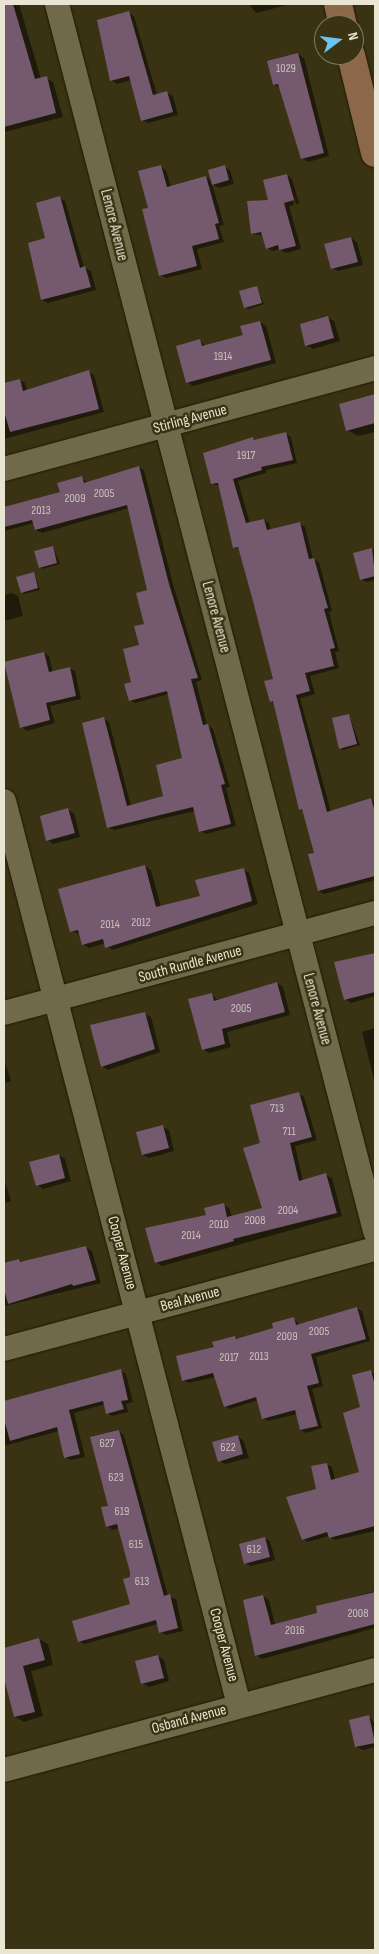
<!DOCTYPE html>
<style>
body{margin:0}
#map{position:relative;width:379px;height:1954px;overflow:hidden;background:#393314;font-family:"Sofia Sans Condensed",sans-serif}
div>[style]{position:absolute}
.shadow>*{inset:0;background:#0007}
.building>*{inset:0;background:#74596f}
.roads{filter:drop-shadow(0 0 1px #211a00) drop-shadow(0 0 1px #211a00)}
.street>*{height:24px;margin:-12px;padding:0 12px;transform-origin:12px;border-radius:12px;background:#716a4a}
.secondary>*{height:28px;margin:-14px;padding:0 14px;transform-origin:14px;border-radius:14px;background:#8d674a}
span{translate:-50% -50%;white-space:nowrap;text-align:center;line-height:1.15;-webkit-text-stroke:5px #393314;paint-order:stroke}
.number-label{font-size:12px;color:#ccc2ba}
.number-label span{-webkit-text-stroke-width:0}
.street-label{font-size:15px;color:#e9e5d3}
.frame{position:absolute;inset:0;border:5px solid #e9e5d3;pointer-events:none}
.north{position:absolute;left:314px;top:15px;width:50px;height:50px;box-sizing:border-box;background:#393314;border:1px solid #7f7a60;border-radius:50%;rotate:75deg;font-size:14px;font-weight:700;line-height:20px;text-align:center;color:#e9e5d3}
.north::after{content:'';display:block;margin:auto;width:18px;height:22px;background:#6cc3f2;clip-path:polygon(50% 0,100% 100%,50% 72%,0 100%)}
</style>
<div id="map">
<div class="shadow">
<div style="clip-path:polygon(4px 4px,19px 4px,41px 79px,46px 78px,53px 82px,63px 117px,4px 132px,4px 71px,7px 70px,4px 56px)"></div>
<div style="clip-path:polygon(249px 4px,291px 4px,256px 13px)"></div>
<div style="clip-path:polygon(128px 13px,134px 16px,157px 95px,167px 93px,173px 96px,178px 115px,148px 123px,142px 120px,132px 80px,117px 84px,111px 80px)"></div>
<div style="clip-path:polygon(298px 54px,304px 58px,329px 156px,308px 162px,302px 158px,281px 88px,274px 84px)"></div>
<div style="clip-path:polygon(161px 167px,166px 170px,171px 187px,206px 177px,212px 181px,224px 167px,230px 170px,234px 184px,219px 188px,212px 184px,224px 225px,219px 226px,224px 242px,197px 249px,202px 269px,166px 278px,160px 275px,149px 209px)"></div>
<div style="clip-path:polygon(287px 175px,292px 179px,299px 203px,296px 204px,287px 178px,294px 205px,289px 206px,301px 249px,286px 253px,280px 249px,273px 251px,267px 248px,264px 235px,252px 234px)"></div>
<div style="clip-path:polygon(59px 198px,65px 201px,84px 267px,91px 271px,96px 290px,48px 303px,42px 300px,47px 239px)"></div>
<div style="clip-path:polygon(351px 238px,357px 242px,363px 265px,338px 271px,332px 268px)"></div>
<div style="clip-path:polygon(257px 288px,264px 304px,248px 309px,245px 307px)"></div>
<div style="clip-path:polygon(328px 318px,334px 321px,340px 341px,313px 349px,307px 345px)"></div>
<div style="clip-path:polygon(260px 322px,266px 326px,276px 363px,193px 386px,187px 382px,200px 341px,206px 346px,244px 336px)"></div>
<div style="clip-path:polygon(89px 372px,94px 375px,104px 412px,4px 439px,4px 384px,20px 380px,25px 383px,27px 391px)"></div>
<div style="clip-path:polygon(375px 396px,375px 432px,358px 436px,347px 430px,340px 405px)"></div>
<div style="clip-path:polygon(286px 434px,291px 437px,297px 463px,266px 470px,266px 473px,238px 481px,250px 524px,264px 520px,269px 523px,271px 531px,300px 524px,305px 527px,313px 559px,319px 562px,332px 611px,329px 612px,339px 651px,335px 652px,339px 668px,310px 676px,315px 694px,300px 698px,331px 812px,371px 800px,375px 802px,375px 880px,324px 894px,319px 891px,316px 854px,304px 812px,300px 809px,275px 704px,271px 701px,274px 680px,240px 550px,234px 547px,220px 486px,212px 484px,253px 438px,257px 441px)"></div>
<div style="clip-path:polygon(139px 467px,144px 470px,174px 588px,202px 680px,196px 682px,207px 725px,213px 729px,230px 787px,226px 788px,236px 826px,206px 834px,200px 831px,195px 811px,114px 830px,108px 827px,104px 719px,109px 722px,131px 806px,165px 797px,184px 759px,169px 694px,135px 703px,130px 700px,145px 624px,149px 591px,129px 508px,42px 533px,36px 530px,34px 523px,4px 531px,4px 508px,61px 493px,82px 478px,88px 483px)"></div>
<div style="clip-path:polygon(53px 547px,60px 564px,42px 569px,40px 567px)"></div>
<div style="clip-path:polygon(375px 549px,375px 580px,366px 582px,361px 579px,354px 554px)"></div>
<div style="clip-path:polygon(34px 573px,40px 590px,24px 594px,22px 592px)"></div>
<div style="clip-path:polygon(12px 593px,18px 596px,23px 616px,4px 621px,4px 595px)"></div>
<div style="clip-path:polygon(44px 653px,49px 656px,53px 673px,69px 668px,75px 671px,81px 699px,50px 706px,55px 723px,27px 731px,21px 727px)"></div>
<div style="clip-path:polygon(349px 715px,360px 745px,343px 750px,340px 748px)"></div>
<div style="clip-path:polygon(68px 810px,74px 813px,80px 837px,53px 844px,48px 840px)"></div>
<div style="clip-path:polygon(145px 866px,151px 870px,161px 907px,201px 896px,243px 869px,249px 873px,258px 904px,112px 950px,105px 943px,89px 948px,83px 944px,80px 934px,71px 931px)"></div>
<div style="clip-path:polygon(375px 954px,375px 996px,351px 1003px,345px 999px,335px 963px)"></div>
<div style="clip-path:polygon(277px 983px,283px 987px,290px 1015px,227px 1032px,231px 1047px,209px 1053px,203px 1049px,212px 994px,218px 1001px)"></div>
<div style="clip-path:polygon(145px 1014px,151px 1017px,160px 1052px,108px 1070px,102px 1066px)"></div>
<div style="clip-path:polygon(375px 1028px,375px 1084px,362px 1032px)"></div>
<div style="clip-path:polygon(4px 1059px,11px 1081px,4px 1083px)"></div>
<div style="clip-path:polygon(299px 1094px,304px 1097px,317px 1140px,295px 1146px,303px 1181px,326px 1175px,332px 1178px,342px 1216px,162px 1266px,156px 1262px,223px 1205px,229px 1208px,232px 1217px,263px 1209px,262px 1144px)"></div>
<div style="clip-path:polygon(163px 1127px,169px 1130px,174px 1151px,149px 1158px,143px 1155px)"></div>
<div style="clip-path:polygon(59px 1155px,65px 1159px,71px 1181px,43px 1189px,37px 1185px)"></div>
<div style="clip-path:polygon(4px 1178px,11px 1201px,4px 1203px)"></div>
<div style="clip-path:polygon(86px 1247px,92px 1251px,101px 1283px,4px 1306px,4px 1264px,19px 1260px,24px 1263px)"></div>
<div style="clip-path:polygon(357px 1308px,362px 1311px,370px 1341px,316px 1357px,323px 1386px,312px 1389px,322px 1428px,306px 1433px,301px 1430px,297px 1414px,268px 1421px,263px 1418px,258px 1400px,230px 1409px,225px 1406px,216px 1377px,189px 1383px,183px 1380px,215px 1348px,235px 1337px,240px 1340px,275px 1329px,294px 1319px,300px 1325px)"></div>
<div style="clip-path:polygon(121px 1371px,126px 1374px,133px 1402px,126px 1404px,128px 1412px,112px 1416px,107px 1413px,105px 1404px,74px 1413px,85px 1457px,71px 1460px,65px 1457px,59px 1431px,4px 1446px,4px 1402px)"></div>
<div style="clip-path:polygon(371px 1372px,375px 1374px,375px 1531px,335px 1540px,329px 1536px,308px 1542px,303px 1539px,288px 1498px,318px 1490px,326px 1464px,332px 1467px,335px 1480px,361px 1473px,362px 1408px)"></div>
<div style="clip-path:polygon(119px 1431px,124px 1435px,168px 1596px,176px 1599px,183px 1631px,166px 1635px,160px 1632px,158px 1624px,84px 1644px,79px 1641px,132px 1605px,132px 1578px,119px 1528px,113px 1530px,107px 1526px)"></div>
<div style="clip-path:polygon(237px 1436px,243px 1440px,249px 1458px,225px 1464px,219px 1461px)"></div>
<div style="clip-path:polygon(264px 1538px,270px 1541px,275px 1560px,251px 1566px,245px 1563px)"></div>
<div style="clip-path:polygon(375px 1591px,375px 1628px,262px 1659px,257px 1656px,244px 1601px,263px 1596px,269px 1600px,275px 1625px,319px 1614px,317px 1607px)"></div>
<div style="clip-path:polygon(39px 1639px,48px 1644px,53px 1665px,31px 1671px,43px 1716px,24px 1722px,15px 1717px,4px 1673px,4px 1649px)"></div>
<div style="clip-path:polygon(158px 1656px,164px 1660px,169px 1681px,149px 1687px,143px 1683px)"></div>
<div style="clip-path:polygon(369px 1717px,375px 1723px,375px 1747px,363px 1750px,357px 1747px)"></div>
</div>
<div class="building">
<div style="clip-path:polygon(4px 4px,13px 4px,35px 79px,47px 76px,56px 113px,4px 127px)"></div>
<div style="clip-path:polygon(129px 11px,153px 95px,167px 91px,173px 112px,141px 121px,129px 76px,110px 81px,97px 20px)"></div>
<div style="clip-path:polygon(298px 53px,324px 153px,301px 159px,278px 84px,273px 85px,267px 61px)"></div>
<div style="clip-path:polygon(161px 165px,167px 187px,206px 176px,219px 223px,215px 224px,219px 239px,192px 246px,197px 266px,159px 276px,142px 209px,148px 208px,138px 171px)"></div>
<div style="clip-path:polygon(225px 165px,229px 180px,212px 185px,208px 170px)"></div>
<div style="clip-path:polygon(287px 174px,294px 200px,284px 203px,296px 246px,279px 250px,278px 245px,266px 249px,261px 232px,251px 234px,247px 201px,268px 200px,263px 180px)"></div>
<div style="clip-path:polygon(60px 196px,80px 268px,85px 266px,91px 287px,41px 300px,28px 243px,45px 238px,36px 203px)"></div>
<div style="clip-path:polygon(351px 237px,358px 262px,331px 269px,324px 244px)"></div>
<div style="clip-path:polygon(257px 286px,262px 303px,244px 308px,239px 291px)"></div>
<div style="clip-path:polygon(328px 316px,334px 338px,305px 346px,300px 324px)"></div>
<div style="clip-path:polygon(260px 321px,271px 360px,186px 383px,176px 346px,200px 339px,202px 346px,243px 335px,240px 326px)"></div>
<div style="clip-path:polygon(89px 370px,99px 409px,10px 432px,4px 411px,4px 383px,20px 379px,23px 391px)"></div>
<div style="clip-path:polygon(375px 394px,375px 423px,346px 431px,339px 404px)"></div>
<div style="clip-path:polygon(286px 432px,293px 460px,261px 467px,262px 470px,233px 479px,246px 523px,264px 519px,267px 530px,300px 522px,309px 559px,314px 558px,328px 608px,324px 609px,335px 648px,330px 649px,334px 666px,305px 673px,310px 691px,296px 695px,327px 812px,371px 798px,375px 812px,375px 876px,318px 891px,308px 854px,314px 853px,302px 809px,299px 810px,273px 701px,270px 702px,264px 681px,273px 679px,253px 601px,238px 547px,233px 548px,218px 483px,211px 484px,203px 453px,253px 437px,254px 440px)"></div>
<div style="clip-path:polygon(139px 466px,169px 584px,198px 678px,191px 679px,203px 725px,208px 724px,225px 784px,221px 785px,231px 824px,199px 832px,193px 807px,107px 828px,82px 723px,104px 717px,127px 806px,163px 796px,156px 765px,182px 758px,167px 691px,129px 701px,124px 684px,131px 682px,123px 649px,139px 645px,134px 626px,144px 624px,136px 593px,147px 590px,127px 505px,35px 530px,32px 520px,4px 527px,4px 507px,60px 492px,57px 483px,82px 476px,84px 483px)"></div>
<div style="clip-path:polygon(53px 546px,57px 563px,39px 568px,34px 551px)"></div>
<div style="clip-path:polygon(372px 548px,375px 576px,360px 580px,353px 553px)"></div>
<div style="clip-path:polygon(34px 572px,38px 588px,21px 593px,16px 577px)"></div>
<div style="clip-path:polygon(44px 652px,49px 672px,70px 667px,76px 696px,46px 703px,50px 720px,20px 728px,4px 662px)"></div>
<div style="clip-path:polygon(349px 714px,357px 744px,339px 749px,332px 718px)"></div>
<div style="clip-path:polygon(68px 808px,75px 833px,46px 841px,40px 816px)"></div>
<div style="clip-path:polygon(145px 865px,156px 907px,200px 896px,195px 880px,244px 868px,252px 901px,105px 948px,103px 939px,82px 945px,78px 930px,70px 932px,58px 889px)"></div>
<div style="clip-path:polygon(375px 953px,375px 992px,344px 1000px,334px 962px)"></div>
<div style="clip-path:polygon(277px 982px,285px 1012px,222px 1029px,225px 1044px,202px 1050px,188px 999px,212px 993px,214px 1001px)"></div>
<div style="clip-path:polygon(145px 1012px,155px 1049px,101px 1067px,90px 1025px)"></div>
<div style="clip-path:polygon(299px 1092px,312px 1137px,290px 1143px,299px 1181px,326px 1173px,337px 1213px,233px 1239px,234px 1241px,155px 1263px,145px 1228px,206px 1215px,204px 1208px,224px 1203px,227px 1217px,262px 1208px,243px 1148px,260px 1143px,250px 1105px)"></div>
<div style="clip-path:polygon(163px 1125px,169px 1148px,142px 1155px,136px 1132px)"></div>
<div style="clip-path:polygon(59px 1154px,65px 1178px,36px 1186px,29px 1162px)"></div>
<div style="clip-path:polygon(86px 1246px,96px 1280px,73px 1286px,72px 1284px,8px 1304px,4px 1289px,4px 1263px,19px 1259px,20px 1262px)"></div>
<div style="clip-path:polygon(357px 1307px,366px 1339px,311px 1354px,319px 1383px,307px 1386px,318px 1426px,300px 1430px,295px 1410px,262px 1419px,256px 1397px,224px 1407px,213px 1373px,182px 1381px,176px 1356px,214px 1347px,212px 1342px,235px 1336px,236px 1339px,273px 1328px,272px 1323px,294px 1317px,296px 1325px)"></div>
<div style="clip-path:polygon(121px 1369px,128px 1400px,121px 1401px,124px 1409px,106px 1414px,103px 1401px,69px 1410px,80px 1454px,64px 1458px,57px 1427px,10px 1441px,4px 1419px,4px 1401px)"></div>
<div style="clip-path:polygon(371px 1370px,375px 1386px,375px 1526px,329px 1538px,327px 1532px,302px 1540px,286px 1497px,316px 1489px,311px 1466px,327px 1463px,331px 1480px,359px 1472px,343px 1413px,360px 1407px,352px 1375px)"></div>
<div style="clip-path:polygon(119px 1430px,164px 1596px,170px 1594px,178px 1628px,159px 1633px,156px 1620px,78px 1642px,72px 1621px,130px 1604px,123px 1579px,130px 1577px,130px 1572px,117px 1524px,106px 1527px,101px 1507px,108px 1506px,90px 1437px)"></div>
<div style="clip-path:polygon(238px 1435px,243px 1454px,218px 1462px,212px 1442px)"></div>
<div style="clip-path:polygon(265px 1537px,270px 1557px,244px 1564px,239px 1544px)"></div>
<div style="clip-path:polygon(375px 1592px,375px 1624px,255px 1656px,243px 1600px,263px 1595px,271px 1625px,317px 1613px,316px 1606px)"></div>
<div style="clip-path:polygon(39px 1638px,45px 1660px,23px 1666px,35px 1712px,14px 1717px,4px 1678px,4px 1648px)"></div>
<div style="clip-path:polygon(158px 1655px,164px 1678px,141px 1684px,135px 1661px)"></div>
<div style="clip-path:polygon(369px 1715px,375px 1743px,355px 1747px,349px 1720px)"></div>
</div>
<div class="roads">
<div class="street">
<div style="left:57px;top:4px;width:1268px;rotate:75.47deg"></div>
<div style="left:4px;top:469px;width:385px;rotate:-15.2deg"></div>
<div style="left:4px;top:801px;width:934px;rotate:75.43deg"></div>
<div style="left:4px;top:1013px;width:384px;rotate:-15.1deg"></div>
<div style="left:4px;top:1349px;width:384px;rotate:-15.1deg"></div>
<div style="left:4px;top:1770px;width:384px;rotate:-15.1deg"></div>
</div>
<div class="secondary">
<div style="left:338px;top:4px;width:22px;rotate:77deg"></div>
<div style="left:351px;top:55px;width:101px;rotate:76.2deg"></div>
</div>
</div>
<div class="number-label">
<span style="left:286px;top:69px">1029</span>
<span style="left:223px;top:357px">1914</span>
<span style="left:246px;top:456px">1917</span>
<span style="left:104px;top:494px">2005</span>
<span style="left:75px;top:499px">2009</span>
<span style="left:41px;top:511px">2013</span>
<span style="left:141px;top:923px">2012</span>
<span style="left:110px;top:925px">2014</span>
<span style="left:241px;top:1009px">2005</span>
<span style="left:277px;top:1109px">713</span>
<span style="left:289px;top:1132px">711</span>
<span style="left:288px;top:1211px">2004</span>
<span style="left:255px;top:1221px">2008</span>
<span style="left:219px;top:1225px">2010</span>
<span style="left:191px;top:1236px">2014</span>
<span style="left:319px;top:1332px">2005</span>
<span style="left:287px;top:1337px">2009</span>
<span style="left:259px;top:1357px">2013</span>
<span style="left:229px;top:1358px">2017</span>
<span style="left:107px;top:1444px">627</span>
<span style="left:228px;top:1448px">622</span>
<span style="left:116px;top:1478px">623</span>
<span style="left:122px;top:1512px">619</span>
<span style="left:136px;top:1545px">615</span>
<span style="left:254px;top:1550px">612</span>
<span style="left:142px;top:1582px">613</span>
<span style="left:358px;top:1614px">2008</span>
<span style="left:295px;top:1631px">2016</span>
</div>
<div class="street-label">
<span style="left:114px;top:225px;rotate:76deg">Lenore Avenue</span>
<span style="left:190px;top:419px;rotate:-15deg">Stirling Avenue</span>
<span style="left:216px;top:617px;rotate:75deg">Lenore Avenue</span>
<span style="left:190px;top:964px;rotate:-15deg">South Rundle Avenue</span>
<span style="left:317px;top:1009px;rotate:75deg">Lenore Avenue</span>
<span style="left:122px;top:1253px;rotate:75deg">Cooper Avenue</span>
<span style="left:190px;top:1299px;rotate:-15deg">Beal Avenue</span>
<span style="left:224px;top:1645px;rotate:75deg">Cooper Avenue</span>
<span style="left:189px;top:1719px;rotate:-15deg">Osband Avenue</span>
</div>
<div class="frame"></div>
<div class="north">N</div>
</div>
